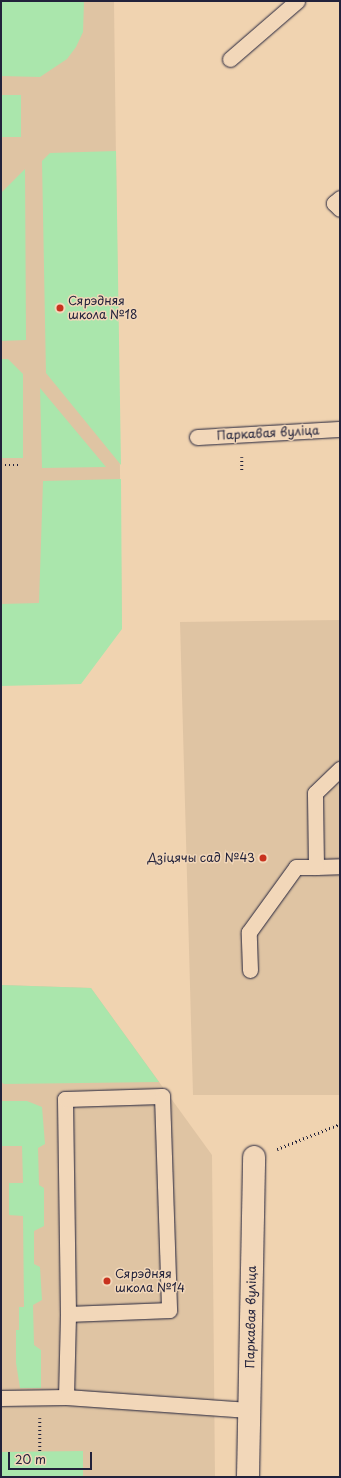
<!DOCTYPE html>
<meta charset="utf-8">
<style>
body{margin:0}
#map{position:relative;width:341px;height:1478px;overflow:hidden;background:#f0d3b0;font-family:"Playpen Sans",sans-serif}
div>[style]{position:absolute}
.built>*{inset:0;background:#dfc4a3}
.green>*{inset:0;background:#aae6ac}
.path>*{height:2.5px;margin-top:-1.25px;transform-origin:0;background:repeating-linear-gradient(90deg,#22223b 0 1px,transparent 0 4px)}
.roads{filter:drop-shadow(0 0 1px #22223b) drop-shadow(0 0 1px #22223b)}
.lane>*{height:15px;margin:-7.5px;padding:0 7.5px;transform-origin:7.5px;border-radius:7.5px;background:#f2d7b9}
.street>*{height:22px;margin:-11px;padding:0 11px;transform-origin:11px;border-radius:11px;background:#f2d7b9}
.dots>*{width:11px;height:11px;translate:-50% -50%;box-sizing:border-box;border:2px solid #f2d7b9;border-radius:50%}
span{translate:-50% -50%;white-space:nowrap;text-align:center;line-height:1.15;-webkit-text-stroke:3px #f2d7b9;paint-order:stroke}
.poi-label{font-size:12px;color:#22223b}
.left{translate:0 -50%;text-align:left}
.right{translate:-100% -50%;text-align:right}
.street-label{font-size:12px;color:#22223b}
.frame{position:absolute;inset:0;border:2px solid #22223b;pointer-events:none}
.scale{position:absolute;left:8px;top:1452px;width:84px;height:18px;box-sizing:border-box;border:2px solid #22223b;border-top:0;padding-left:5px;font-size:12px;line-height:14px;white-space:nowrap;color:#22223b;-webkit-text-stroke:3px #f2d7b9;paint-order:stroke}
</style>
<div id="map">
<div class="built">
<div style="clip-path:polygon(1px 1px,114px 1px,122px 629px,1px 646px)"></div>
<div style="clip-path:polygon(340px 620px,340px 1095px,193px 1095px,180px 622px)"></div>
<div style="clip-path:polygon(1px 985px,91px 988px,212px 1155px,215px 1477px,1px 1477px)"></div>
</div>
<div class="green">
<div style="clip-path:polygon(1px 1px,84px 1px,83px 32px,76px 47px,67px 59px,40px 77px,1px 76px)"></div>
<div style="clip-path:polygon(1px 95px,21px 95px,21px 137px,1px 137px)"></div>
<div style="clip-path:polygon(116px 151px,121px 465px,46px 373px,42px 161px,50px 153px)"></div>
<div style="clip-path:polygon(25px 169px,26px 340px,1px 341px,1px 193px)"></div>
<div style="clip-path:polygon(1px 359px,8px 359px,23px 374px,23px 458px,1px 458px)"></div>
<div style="clip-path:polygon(40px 388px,106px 467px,42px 468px)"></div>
<div style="clip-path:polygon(121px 479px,122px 629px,81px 684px,1px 686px,1px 604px,39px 603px,43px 481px)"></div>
<div style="clip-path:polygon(1px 985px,91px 988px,159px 1082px,4px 1084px,1px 1082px)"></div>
<div style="clip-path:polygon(1px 1101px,27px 1101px,42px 1107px,45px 1144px,38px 1148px,39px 1185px,44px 1188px,44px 1226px,34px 1231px,34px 1264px,40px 1267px,42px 1300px,33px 1305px,34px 1345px,41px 1350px,41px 1388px,20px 1388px,16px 1363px,16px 1330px,19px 1330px,19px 1307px,24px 1307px,23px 1216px,9px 1215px,9px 1183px,23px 1183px,22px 1146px,1px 1146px)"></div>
<div style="clip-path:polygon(83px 1451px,83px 1477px,1px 1477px,1px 1452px)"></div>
</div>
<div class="path">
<div style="left:242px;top:457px;width:14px;rotate:90deg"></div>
<div style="left:1px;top:465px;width:20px"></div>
<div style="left:277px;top:1149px;width:68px;rotate:-21.6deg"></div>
<div style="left:40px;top:1418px;width:34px;rotate:90deg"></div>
</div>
<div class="roads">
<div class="lane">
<div style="left:230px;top:59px;width:89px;rotate:-40.9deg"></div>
<div style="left:340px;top:198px;width:8px;rotate:140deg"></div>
<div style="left:334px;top:203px;width:8px;rotate:45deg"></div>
<div style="left:197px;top:437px;width:143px;rotate:-3.2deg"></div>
<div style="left:316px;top:867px;width:24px;rotate:-2deg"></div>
<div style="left:250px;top:970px;width:38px;rotate:-92deg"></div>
<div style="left:249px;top:932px;width:80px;rotate:-54.1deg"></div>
<div style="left:296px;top:867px;width:20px"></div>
<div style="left:316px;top:867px;width:74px;rotate:-90.8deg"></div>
<div style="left:315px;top:793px;width:35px;rotate:-44deg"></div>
<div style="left:66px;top:1397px;width:83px;rotate:-88.6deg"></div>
<div style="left:68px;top:1314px;width:215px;rotate:-90.8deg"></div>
<div style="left:65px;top:1099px;width:97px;rotate:-1.8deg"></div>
<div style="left:162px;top:1096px;width:214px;rotate:88.1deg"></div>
<div style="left:169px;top:1310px;width:101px;rotate:177.7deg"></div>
<div style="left:1px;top:1398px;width:65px;rotate:-0.9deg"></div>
<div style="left:66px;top:1397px;width:183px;rotate:4.1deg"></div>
</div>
<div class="street">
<div style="left:248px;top:1477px;width:320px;rotate:-88.9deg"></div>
</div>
</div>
<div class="dots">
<div style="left:60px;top:308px;background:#c8321e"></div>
<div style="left:263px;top:858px;background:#c8321e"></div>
<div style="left:107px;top:1281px;background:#c8321e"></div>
</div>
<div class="poi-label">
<span class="left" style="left:68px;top:308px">Сярэдняя<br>школа №18</span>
<span class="right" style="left:255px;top:858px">Дзіцячы сад №43</span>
<span class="left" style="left:115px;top:1281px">Сярэдняя<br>школа №14</span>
</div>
<div class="street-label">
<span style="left:268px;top:433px;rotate:-3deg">Паркавая вуліца</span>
<span style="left:251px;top:1317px;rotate:-89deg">Паркавая вуліца</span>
</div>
<div class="frame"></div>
<div class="scale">20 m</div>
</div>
